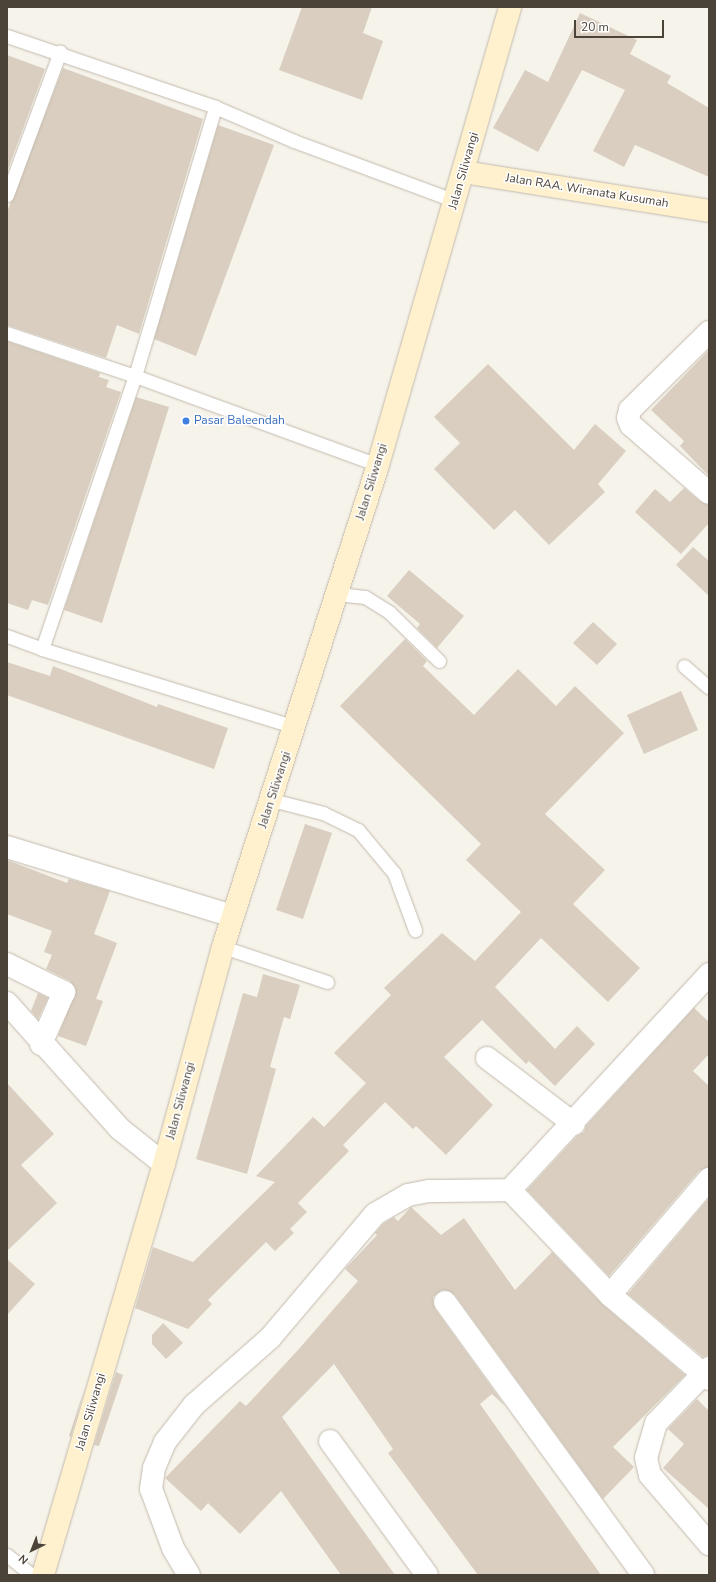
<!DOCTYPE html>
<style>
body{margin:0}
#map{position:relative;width:716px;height:1582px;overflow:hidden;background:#f6f3eb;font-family:"Nunito Sans",sans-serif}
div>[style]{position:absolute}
.building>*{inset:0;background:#d9cec0}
.roads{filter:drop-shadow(0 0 1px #c3baad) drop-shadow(0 0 1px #c3baad)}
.lane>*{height:13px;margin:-6.5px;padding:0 6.5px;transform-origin:6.5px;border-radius:6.5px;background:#fff}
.street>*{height:22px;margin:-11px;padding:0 11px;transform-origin:11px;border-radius:11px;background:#fff}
.secondary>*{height:22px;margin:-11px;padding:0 11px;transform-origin:11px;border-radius:11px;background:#fff1cd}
.dots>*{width:11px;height:11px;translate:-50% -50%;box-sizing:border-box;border:2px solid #fff;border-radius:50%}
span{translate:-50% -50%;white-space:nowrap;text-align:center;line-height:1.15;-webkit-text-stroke:3px #fff;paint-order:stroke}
.street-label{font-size:12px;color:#4c4338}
.shop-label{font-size:12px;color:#366cbe}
.left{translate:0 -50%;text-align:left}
.frame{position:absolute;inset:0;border:8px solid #4c4338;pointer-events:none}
.north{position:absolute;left:12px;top:1530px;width:40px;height:40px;-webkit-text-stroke:3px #fff;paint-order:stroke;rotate:223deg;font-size:11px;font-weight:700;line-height:16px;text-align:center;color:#4c4338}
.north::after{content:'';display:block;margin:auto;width:14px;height:18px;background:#4c4338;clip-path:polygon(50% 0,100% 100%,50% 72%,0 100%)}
.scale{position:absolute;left:574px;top:20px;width:90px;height:18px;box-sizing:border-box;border:2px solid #4c4338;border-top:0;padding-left:5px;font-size:12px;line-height:14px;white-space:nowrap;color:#4c4338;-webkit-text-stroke:3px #fff;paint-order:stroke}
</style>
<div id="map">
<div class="building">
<div style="clip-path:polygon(302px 7px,372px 7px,363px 33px,383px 41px,362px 100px,279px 70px)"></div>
<div style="clip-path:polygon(580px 13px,637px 40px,630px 54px,671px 76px,667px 83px,709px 108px,709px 177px,635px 145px,624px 167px,593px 151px,625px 90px,582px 70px,538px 152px,493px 128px,525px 70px,548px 82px)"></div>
<div style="clip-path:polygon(7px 55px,45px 69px,7px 172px)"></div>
<div style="clip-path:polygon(63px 68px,203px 119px,139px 334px,117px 325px,106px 358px,7px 325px,7px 212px)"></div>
<div style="clip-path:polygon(218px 125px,274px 145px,196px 356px,154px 339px)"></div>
<div style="clip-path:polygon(7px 341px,100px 373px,99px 377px,109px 380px,106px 387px,121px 392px,48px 605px,32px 600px,28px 610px,7px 603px)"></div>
<div style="clip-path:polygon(709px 350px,709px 476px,680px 446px,684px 441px,651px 410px)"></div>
<div style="clip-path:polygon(488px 364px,574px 450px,595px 424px,626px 451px,598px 484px,605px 492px,549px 545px,515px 510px,494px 530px,434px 469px,460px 443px,434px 417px)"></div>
<div style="clip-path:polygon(136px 397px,169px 407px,102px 623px,64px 610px)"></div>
<div style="clip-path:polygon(684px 488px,701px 502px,709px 505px,709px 523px,681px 554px,635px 512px,655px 489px,670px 502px)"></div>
<div style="clip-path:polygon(693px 547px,709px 561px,709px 596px,676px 565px)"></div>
<div style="clip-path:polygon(409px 570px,464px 616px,437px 648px,417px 628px,420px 624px,387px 596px)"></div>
<div style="clip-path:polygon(593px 622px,617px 644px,597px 665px,573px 643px)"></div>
<div style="clip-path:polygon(405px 639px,427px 661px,423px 666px,474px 715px,518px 669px,556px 706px,575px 686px,624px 733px,545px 814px,605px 870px,573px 904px,640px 968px,608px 1002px,541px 938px,495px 987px,555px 1049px,577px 1026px,595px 1044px,555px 1086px,529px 1061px,526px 1064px,482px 1020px,444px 1057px,493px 1105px,446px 1155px,416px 1126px,413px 1129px,385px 1102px,343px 1145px,349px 1151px,298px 1203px,307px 1212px,290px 1229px,294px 1233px,275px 1251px,266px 1242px,208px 1300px,212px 1304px,188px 1329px,135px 1308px,153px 1247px,193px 1262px,275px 1182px,256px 1176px,313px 1117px,324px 1127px,366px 1083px,334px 1053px,391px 995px,384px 988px,442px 933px,475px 961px,521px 912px,466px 860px,481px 844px,340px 706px)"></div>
<div style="clip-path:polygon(7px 662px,50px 676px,53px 666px,157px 707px,158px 704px,228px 728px,214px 769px,7px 695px)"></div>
<div style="clip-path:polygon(681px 691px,698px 730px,644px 754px,627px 715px)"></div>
<div style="clip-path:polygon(305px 824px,332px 833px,303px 919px,276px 910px)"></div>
<div style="clip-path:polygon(7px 860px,67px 883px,69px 879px,110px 891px,94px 934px,117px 943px,96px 999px,103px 1001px,86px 1046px,58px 1036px,76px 990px,70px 981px,46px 969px,52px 955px,44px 952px,52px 931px,7px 914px)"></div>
<div style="clip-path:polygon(263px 974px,300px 985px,290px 1019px,284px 1017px,270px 1067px,276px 1069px,247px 1174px,196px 1159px,243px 993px,257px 997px)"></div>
<div style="clip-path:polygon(38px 993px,48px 998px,38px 1019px,31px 1011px)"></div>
<div style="clip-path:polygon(694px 1008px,709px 1022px,709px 1054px,693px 1071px,709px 1086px,709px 1167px,699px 1171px,609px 1276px,527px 1190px,577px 1136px,584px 1132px,586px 1126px)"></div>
<div style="clip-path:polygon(7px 1083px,54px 1134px,21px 1165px,57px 1203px,7px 1251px)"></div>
<div style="clip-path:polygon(709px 1198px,709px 1355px,703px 1357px,628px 1294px)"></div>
<div style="clip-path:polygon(411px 1207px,441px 1235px,464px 1218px,515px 1290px,552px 1252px,602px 1304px,685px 1375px,613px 1447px,634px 1467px,603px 1499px,455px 1295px,443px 1290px,433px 1297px,435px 1309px,505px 1406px,492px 1394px,480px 1404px,601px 1575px,478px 1575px,388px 1453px,393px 1449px,334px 1364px,282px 1417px,395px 1575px,341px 1575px,281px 1491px,240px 1534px,208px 1503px,201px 1511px,165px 1478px,240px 1401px,246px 1406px,298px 1350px,358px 1281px,345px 1269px,377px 1235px,375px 1233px,383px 1224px,394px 1217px,398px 1221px)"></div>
<div style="clip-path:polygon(7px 1259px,35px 1284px,7px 1315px)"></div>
<div style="clip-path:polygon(163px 1323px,183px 1343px,166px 1359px,152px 1344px,152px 1335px)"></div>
<div style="clip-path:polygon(116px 1372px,123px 1375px,99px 1446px,94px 1445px)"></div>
<div style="clip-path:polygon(85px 1387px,71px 1437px,69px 1436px)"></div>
<div style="clip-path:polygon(697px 1399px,709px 1411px,709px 1509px,663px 1468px,684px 1444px,668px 1429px)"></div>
</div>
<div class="roads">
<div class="lane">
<div style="left:7px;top:36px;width:220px;rotate:18.8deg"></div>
<div style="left:215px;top:107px;width:86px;rotate:23.3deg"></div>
<div style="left:294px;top:141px;width:172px;rotate:20.4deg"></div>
<div style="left:7px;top:195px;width:153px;rotate:-69.7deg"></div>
<div style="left:7px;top:333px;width:135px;rotate:18.6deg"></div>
<div style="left:135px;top:376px;width:259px;rotate:20.1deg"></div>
<div style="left:337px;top:594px;width:28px;rotate:6deg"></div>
<div style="left:365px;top:597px;width:28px;rotate:32deg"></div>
<div style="left:389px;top:612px;width:70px;rotate:44.4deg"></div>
<div style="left:7px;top:636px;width:37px;rotate:20deg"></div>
<div style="left:42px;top:649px;width:266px;rotate:17.1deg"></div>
<div style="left:42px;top:649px;width:288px;rotate:-71.2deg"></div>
<div style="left:135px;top:376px;width:281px;rotate:-73.4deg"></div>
<div style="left:684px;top:666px;width:33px;rotate:41deg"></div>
<div style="left:272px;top:800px;width:53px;rotate:14.3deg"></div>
<div style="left:323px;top:813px;width:39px;rotate:26deg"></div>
<div style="left:358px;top:830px;width:56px;rotate:50.1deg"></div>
<div style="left:394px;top:873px;width:61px;rotate:69.8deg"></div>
<div style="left:223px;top:947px;width:110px;rotate:18.6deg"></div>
<div style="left:7px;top:1555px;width:32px;rotate:39deg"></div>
</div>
<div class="street">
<div style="left:709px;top:332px;width:111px;rotate:135.4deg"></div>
<div style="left:630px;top:410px;width:8px;rotate:104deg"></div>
<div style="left:628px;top:418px;width:8px;rotate:67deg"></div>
<div style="left:631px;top:425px;width:103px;rotate:41.1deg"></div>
<div style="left:7px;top:847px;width:236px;rotate:17deg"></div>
<div style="left:7px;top:964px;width:64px;rotate:26.2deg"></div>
<div style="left:64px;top:992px;width:57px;rotate:113.9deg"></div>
<div style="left:7px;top:1003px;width:169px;rotate:48.1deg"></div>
<div style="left:120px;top:1129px;width:56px;rotate:38.5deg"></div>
<div style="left:487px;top:1058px;width:109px;rotate:37.2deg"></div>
<div style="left:510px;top:1190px;width:145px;rotate:46.4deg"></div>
<div style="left:610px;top:1295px;width:130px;rotate:40.3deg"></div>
<div style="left:610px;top:1295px;width:153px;rotate:-49.5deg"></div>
<div style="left:445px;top:1302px;width:337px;rotate:54deg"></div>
<div style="left:709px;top:1368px;width:76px;rotate:133.9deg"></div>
<div style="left:656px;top:1423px;width:36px;rotate:106deg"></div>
<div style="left:646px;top:1458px;width:17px;rotate:77deg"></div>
<div style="left:650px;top:1475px;width:91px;rotate:49.5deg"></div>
<div style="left:330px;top:1441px;width:165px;rotate:54.1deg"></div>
<div style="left:189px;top:1575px;width:31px;rotate:-121deg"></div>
<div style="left:173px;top:1548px;width:63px;rotate:-110.4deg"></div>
<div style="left:151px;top:1489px;width:21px;rotate:-82deg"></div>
<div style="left:154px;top:1468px;width:28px;rotate:-67deg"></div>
<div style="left:165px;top:1442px;width:47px;rotate:-51.9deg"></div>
<div style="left:194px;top:1405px;width:101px;rotate:-41.4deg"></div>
<div style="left:270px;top:1338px;width:162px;rotate:-49.7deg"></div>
<div style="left:375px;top:1214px;width:38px;rotate:-30deg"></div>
<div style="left:408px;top:1195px;width:21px;rotate:-11deg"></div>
<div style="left:429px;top:1191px;width:81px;rotate:-0.7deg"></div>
<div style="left:510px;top:1190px;width:294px;rotate:-47.3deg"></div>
</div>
<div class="secondary">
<div style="left:464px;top:172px;width:248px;rotate:9deg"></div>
<div style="left:43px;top:1575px;width:428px;rotate:-73.6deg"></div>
<div style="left:164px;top:1164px;width:225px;rotate:-74.8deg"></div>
<div style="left:223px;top:947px;width:506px;rotate:-72.17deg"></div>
<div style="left:378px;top:465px;width:477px;rotate:-73.9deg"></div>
</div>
</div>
<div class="dots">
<div style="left:186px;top:421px;background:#3f7fe0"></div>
</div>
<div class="street-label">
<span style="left:464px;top:171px;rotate:-74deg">Jalan Siliwangi</span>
<span style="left:587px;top:191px;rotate:9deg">Jalan RAA. Wiranata Kusumah</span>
<span style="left:372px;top:482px;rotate:-73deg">Jalan Siliwangi</span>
<span style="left:275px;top:790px;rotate:-72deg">Jalan Siliwangi</span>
<span style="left:181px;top:1101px;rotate:-75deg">Jalan Siliwangi</span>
<span style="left:91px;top:1412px;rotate:-74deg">Jalan Siliwangi</span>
</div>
<div class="shop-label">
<span class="left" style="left:194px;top:421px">Pasar Baleendah</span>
</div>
<div class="frame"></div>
<div class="north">N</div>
<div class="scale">20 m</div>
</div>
